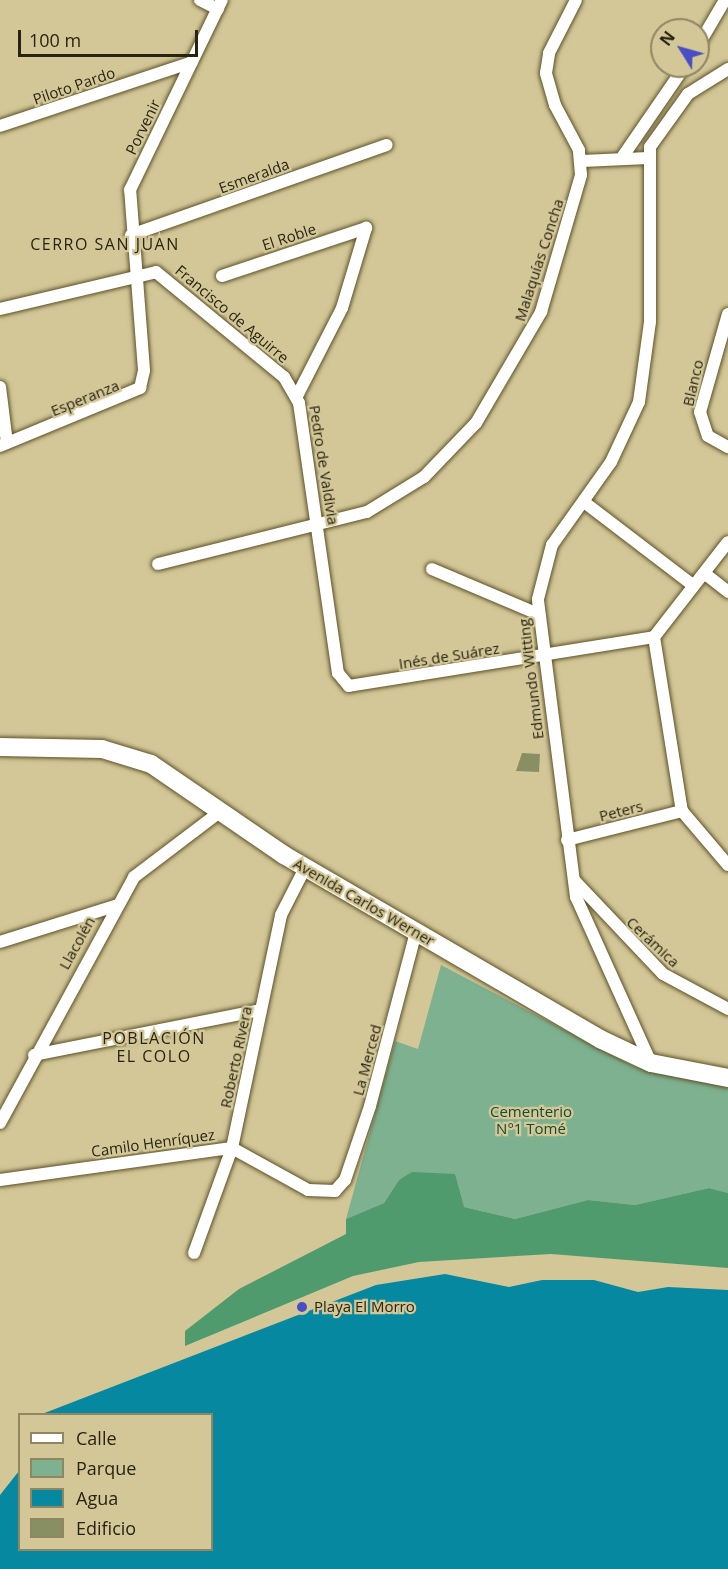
<!DOCTYPE html>
<meta charset="utf-8">
<style>
body{margin:0}
#map{position:relative;width:728px;height:1569px;overflow:hidden;background:#d3c798;font-family:"Open Sans",sans-serif}
div>[style]{position:absolute}
.green>*{inset:0;background:#7eb190}
.forest>*{inset:0;background:#509b6e}
.water>*{inset:0;background:#0688a0}
.building>*{inset:0;background:#889063}
.roads{filter:drop-shadow(0 0 2px #5d5227) drop-shadow(0 0 2px #5d5227)}
.minor>*{height:12px;margin:-6px;padding:0 6px;transform-origin:6px;border-radius:6px;background:#fff}
.secondary>*{height:18px;margin:-9px;padding:0 9px;transform-origin:9px;border-radius:9px;background:#fff}
.dots>*{width:16px;height:16px;translate:-50% -50%;box-sizing:border-box;border:3px solid #d3c798;border-radius:50%}
span{translate:-50% -50%;white-space:nowrap;text-align:center;line-height:1.15;-webkit-text-stroke:4.5px #d3c798;paint-order:stroke}
.street-label{font-size:15px;color:#282411}
.park-label{font-size:15px;color:#134c2e}
.poi-label{font-size:15px;color:#282411}
.left{translate:0 -50%;text-align:left}
.neighbourhood-label{font-size:16px;color:#282411;letter-spacing:1.5px}
.legend{position:absolute;left:18px;top:1413px;width:195px;height:138px;box-sizing:border-box;background:#d3c798;border:2px solid #8f8662;margin:0;padding:8px 10px;list-style:none;font-size:18px;color:#282411}
.legend li{display:flex;align-items:center;gap:12px;height:30px}
.legend b{width:30px;border:2px solid #8f8662}
.north{position:absolute;left:650px;top:18px;width:60px;height:60px;box-sizing:border-box;background:#d3c798;border:2px solid #8f8662;border-radius:50%;rotate:307deg;font-size:16px;font-weight:700;line-height:24px;text-align:center;color:#282411}
.north::after{content:'';display:block;margin:auto;width:21px;height:27px;background:#4a4ec4;clip-path:polygon(50% 0,100% 100%,50% 72%,0 100%)}
.scale{position:absolute;left:18px;top:30px;width:180px;height:27px;box-sizing:border-box;border:3px solid #282411;border-top:0;padding-left:8px;font-size:18px;line-height:21px;white-space:nowrap;color:#282411;-webkit-text-stroke:4px #d3c798;paint-order:stroke}
</style>
<div id="map">
<div class="green">
<div style="clip-path:polygon(441px 965px,635px 1067px,728px 1086px,728px 1193px,709px 1188px,635px 1205px,588px 1200px,515px 1219px,464px 1207px,399px 1180px,384px 1203px,346px 1219px,395px 1041px,418px 1049px)"></div>
</div>
<div class="forest">
<div style="clip-path:polygon(412px 1172px,455px 1174px,464px 1207px,515px 1219px,588px 1200px,635px 1205px,709px 1188px,728px 1193px,728px 1268px,551px 1254px,419px 1262px,353px 1276px,185px 1346px,185px 1331px,239px 1289px,346px 1234px,346px 1219px,384px 1203px,399px 1180px)"></div>
</div>
<div class="water">
<div style="clip-path:polygon(445px 1274px,509px 1287px,542px 1280px,594px 1280px,638px 1292px,668px 1287px,728px 1290px,728px 1569px,0 1569px,0 1495px,19px 1471px,20px 1550px,212px 1550px,212px 1414px,42px 1414px,376px 1285px)"></div>
</div>
<div class="building">
<div style="clip-path:polygon(522px 753px,540px 754px,539px 772px,516px 771px)"></div>
</div>
<div class="roads">
<div class="minor">
<div style="left:200px;top:0;width:20px;rotate:27deg"></div>
<div style="left:698px;top:46px;width:53px;rotate:-59.6deg"></div>
<div style="left:0;top:126px;width:202px;rotate:-18.4deg"></div>
<div style="left:621px;top:159px;width:113px;rotate:-55.5deg"></div>
<div style="left:582px;top:161px;width:66px;rotate:-2.6deg"></div>
<div style="left:131px;top:235px;width:271px;rotate:-19.4deg"></div>
<div style="left:222px;top:276px;width:152px;rotate:-18.4deg"></div>
<div style="left:0;top:309px;width:160px;rotate:-13.3deg"></div>
<div style="left:156px;top:272px;width:166px;rotate:39.4deg"></div>
<div style="left:284px;top:377px;width:30px;rotate:60deg"></div>
<div style="left:299px;top:403px;width:273px;rotate:81.8deg"></div>
<div style="left:338px;top:673px;width:17px;rotate:50deg"></div>
<div style="left:349px;top:686px;width:309px;rotate:-9.1deg"></div>
<div style="left:654px;top:637px;width:120px;rotate:-52.1deg"></div>
<div style="left:728px;top:314px;width:102px;rotate:105.9deg"></div>
<div style="left:700px;top:412px;width:25px;rotate:72deg"></div>
<div style="left:708px;top:436px;width:23px;rotate:29deg"></div>
<div style="left:0;top:387px;width:56px;rotate:82.9deg"></div>
<div style="left:297px;top:396px;width:99px;rotate:-62.9deg"></div>
<div style="left:342px;top:308px;width:84px;rotate:-73.3deg"></div>
<div style="left:0;top:446px;width:152px;rotate:-22.5deg"></div>
<div style="left:140px;top:388px;width:18px;rotate:-77deg"></div>
<div style="left:144px;top:370px;width:181px;rotate:-94.4deg"></div>
<div style="left:130px;top:190px;width:211px;rotate:-64.2deg"></div>
<div style="left:584px;top:502px;width:138px;rotate:37.4deg"></div>
<div style="left:158px;top:564px;width:215px;rotate:-14deg"></div>
<div style="left:367px;top:512px;width:67px;rotate:-31.6deg"></div>
<div style="left:424px;top:477px;width:75px;rotate:-46.1deg"></div>
<div style="left:476px;top:423px;width:129px;rotate:-59.6deg"></div>
<div style="left:541px;top:312px;width:143px;rotate:-73.7deg"></div>
<div style="left:581px;top:175px;width:25px;rotate:-95deg"></div>
<div style="left:579px;top:150px;width:51px;rotate:-118.1deg"></div>
<div style="left:555px;top:105px;width:33px;rotate:-106deg"></div>
<div style="left:546px;top:73px;width:20px;rotate:-81deg"></div>
<div style="left:549px;top:53px;width:59px;rotate:-63deg"></div>
<div style="left:432px;top:569px;width:115px;rotate:23deg"></div>
<div style="left:704px;top:573px;width:31px;rotate:38deg"></div>
<div style="left:654px;top:637px;width:176px;rotate:80.9deg"></div>
<div style="left:682px;top:811px;width:71px;rotate:49.6deg"></div>
<div style="left:567px;top:840px;width:119px;rotate:-14.2deg"></div>
<div style="left:574px;top:880px;width:129px;rotate:46.6deg"></div>
<div style="left:663px;top:974px;width:74px;rotate:28.3deg"></div>
<div style="left:0;top:942px;width:121px;rotate:-17.4deg"></div>
<div style="left:34px;top:1055px;width:231px;rotate:-11.2deg"></div>
<div style="left:651px;top:1063px;width:182px;rotate:-114.3deg"></div>
<div style="left:576px;top:897px;width:300px;rotate:-97.3deg"></div>
<div style="left:538px;top:599px;width:56px;rotate:-75.5deg"></div>
<div style="left:552px;top:545px;width:102px;rotate:-54.6deg"></div>
<div style="left:611px;top:462px;width:66px;rotate:-65deg"></div>
<div style="left:639px;top:402px;width:81px;rotate:-82.2deg"></div>
<div style="left:650px;top:322px;width:175px;rotate:-90deg"></div>
<div style="left:650px;top:147px;width:65px;rotate:-54.4deg"></div>
<div style="left:688px;top:94px;width:47px;rotate:-32deg"></div>
<div style="left:0;top:1123px;width:280px;rotate:-61.4deg"></div>
<div style="left:134px;top:877px;width:109px;rotate:-37.2deg"></div>
<div style="left:0;top:1180px;width:234px;rotate:-7.9deg"></div>
<div style="left:232px;top:1148px;width:87px;rotate:28.9deg"></div>
<div style="left:308px;top:1190px;width:27px;rotate:2deg"></div>
<div style="left:335px;top:1191px;width:15px;rotate:-48deg"></div>
<div style="left:345px;top:1180px;width:78px;rotate:-71.3deg"></div>
<div style="left:370px;top:1106px;width:180px;rotate:-75.2deg"></div>
<div style="left:194px;top:1253px;width:112px;rotate:-70.1deg"></div>
<div style="left:232px;top:1148px;width:238px;rotate:-78.1deg"></div>
<div style="left:281px;top:915px;width:53px;rotate:-62.9deg"></div>
</div>
<div class="secondary">
<div style="left:0;top:747px;width:102px;rotate:1.1deg"></div>
<div style="left:102px;top:749px;width:51px;rotate:17deg"></div>
<div style="left:151px;top:764px;width:161px;rotate:34.4deg"></div>
<div style="left:284px;top:855px;width:366px;rotate:30.2deg"></div>
<div style="left:600px;top:1039px;width:56px;rotate:25.2deg"></div>
<div style="left:651px;top:1063px;width:78px;rotate:11deg"></div>
</div>
</div>
<div class="dots">
<div style="left:302px;top:1307px;background:#4a4ec4"></div>
</div>
<div class="street-label">
<span style="left:74px;top:86px;rotate:-19deg">Piloto Pardo</span>
<span style="left:143px;top:127px;rotate:-64deg">Porvenir</span>
<span style="left:254px;top:176px;rotate:-20deg">Esmeralda</span>
<span style="left:289px;top:237px;rotate:-18deg">El Roble</span>
<span style="left:539px;top:260px;rotate:-72deg">Malaquías Concha</span>
<span style="left:232px;top:314px;rotate:40deg">Francisco de Aguirre</span>
<span style="left:693px;top:383px;rotate:-77deg">Blanco</span>
<span style="left:85px;top:398px;rotate:-22deg">Esperanza</span>
<span style="left:324px;top:465px;rotate:81deg">Pedro de Valdivia</span>
<span style="left:449px;top:656px;rotate:-9deg">Inés de Suárez</span>
<span style="left:531px;top:679px;rotate:-97deg">Edmundo Witting</span>
<span style="left:621px;top:811px;rotate:-14deg">Peters</span>
<span style="left:364px;top:902px;rotate:30deg">Avenida Carlos Werner</span>
<span style="left:653px;top:942px;rotate:43deg">Cerámica</span>
<span style="left:77px;top:943px;rotate:-61deg">Llacolén</span>
<span style="left:236px;top:1057px;rotate:-78deg">Roberto Rivera</span>
<span style="left:367px;top:1060px;rotate:-75deg">La Merced</span>
<span style="left:153px;top:1143px;rotate:-8deg">Camilo Henríquez</span>
</div>
<div class="park-label">
<span style="left:531px;top:1120px">Cementerio<br>N°1 Tomé</span>
</div>
<div class="poi-label">
<span class="left" style="left:314px;top:1307px">Playa El Morro</span>
</div>
<div class="neighbourhood-label">
<span style="left:105px;top:244px">CERRO SAN JUAN</span>
<span style="left:154px;top:1047px">POBLACIÓN<br>EL COLO</span>
</div>
<ul class="legend">
<li><b style="height:8px;background:#fff"></b>Calle</li>
<li><b style="height:16px;background:#7eb190"></b>Parque</li>
<li><b style="height:16px;background:#0688a0"></b>Agua</li>
<li><b style="height:16px;background:#889063"></b>Edificio</li>
</ul>
<div class="north">N</div>
<div class="scale">100 m</div>
</div>
